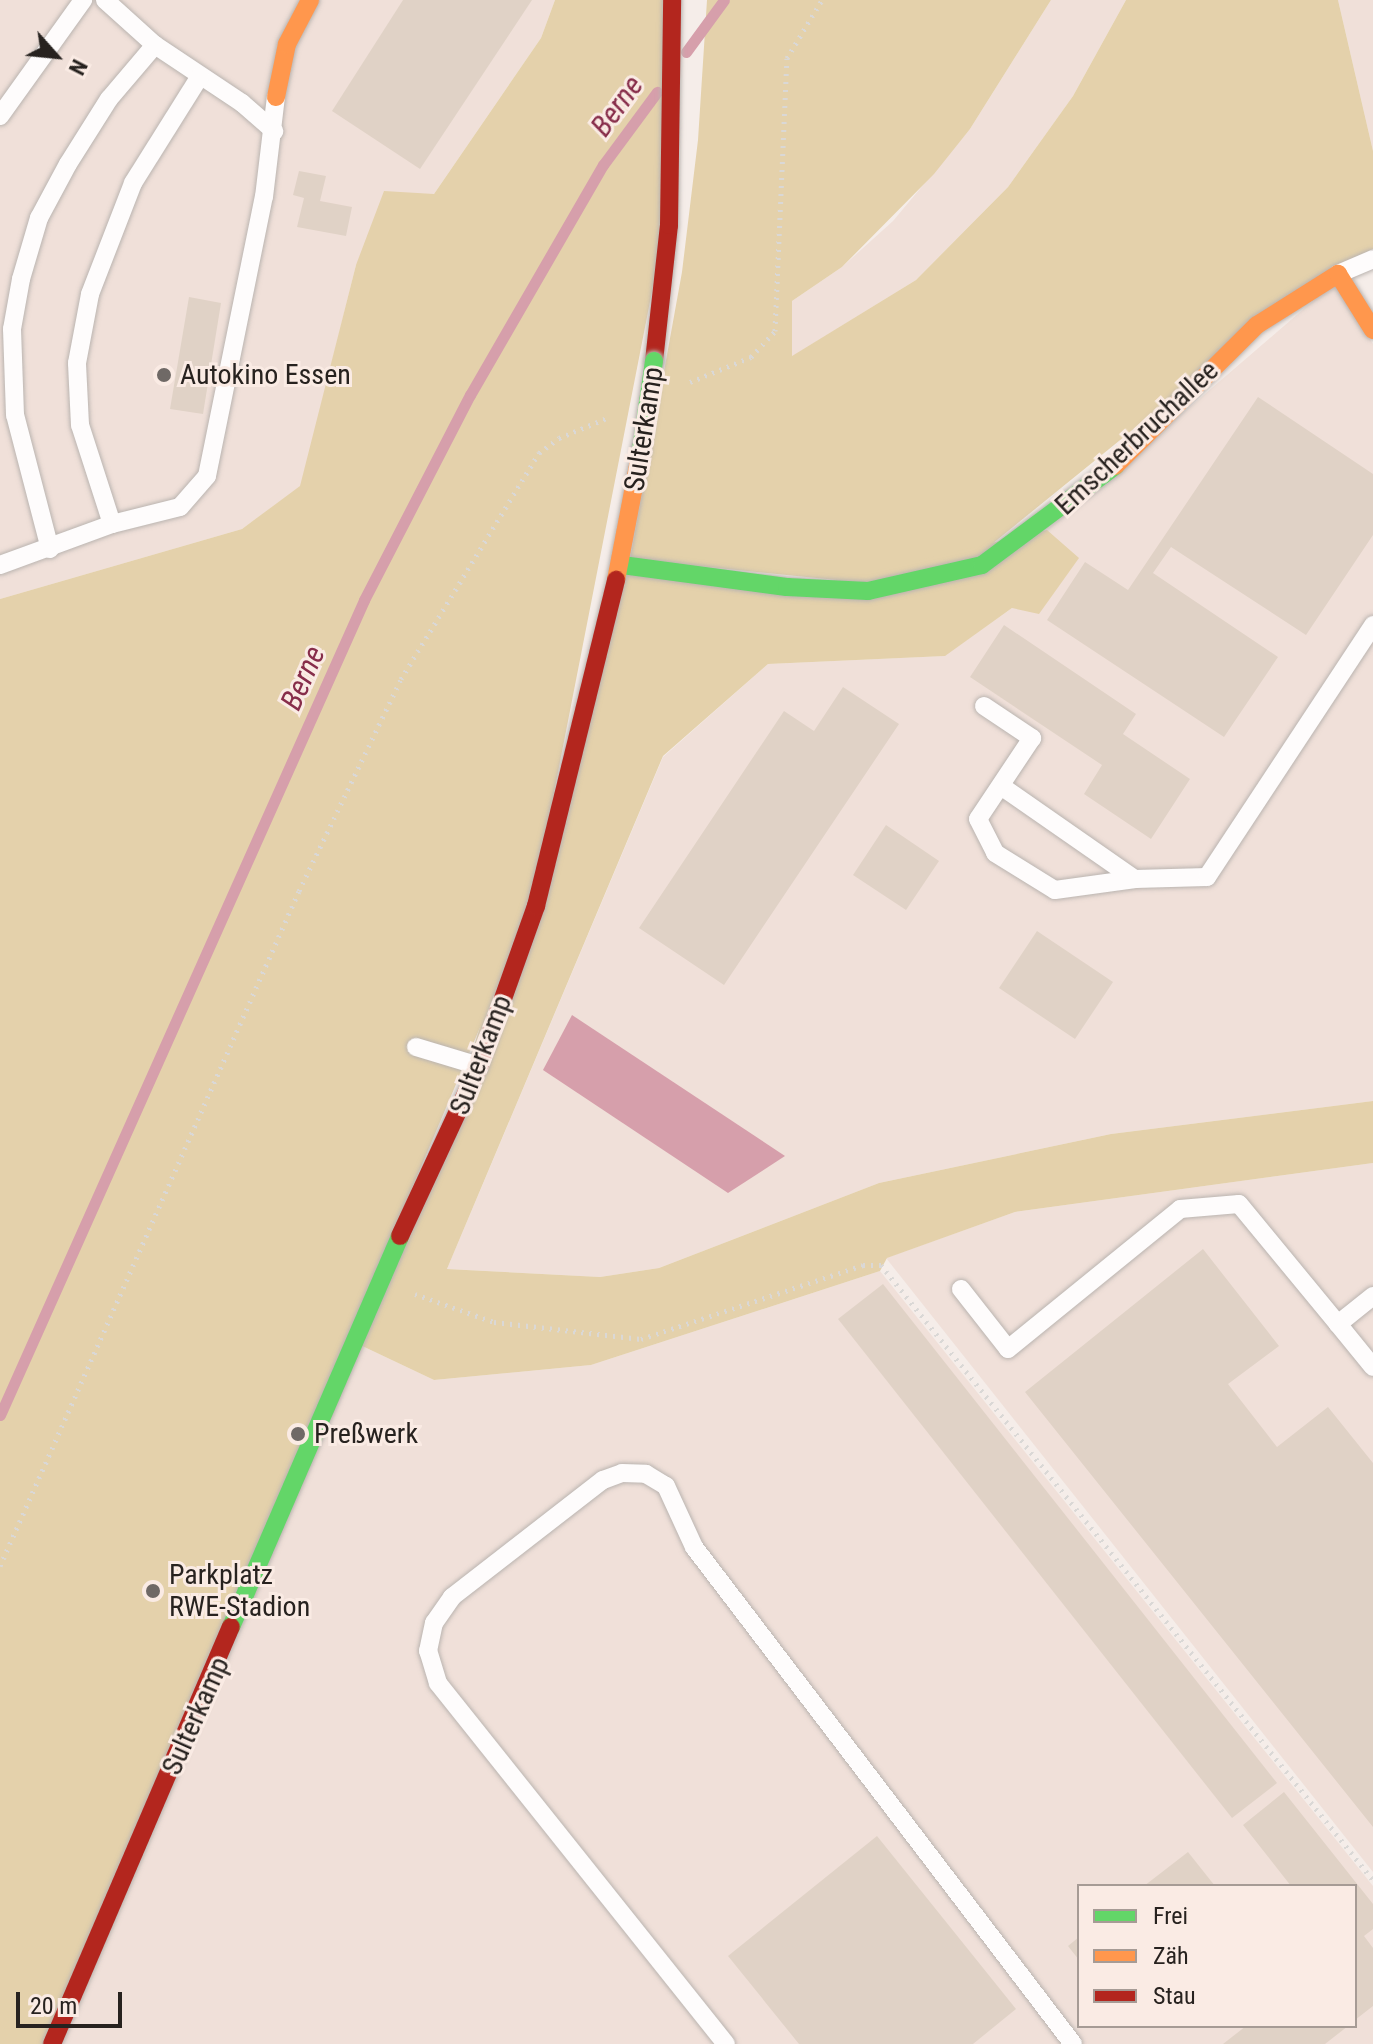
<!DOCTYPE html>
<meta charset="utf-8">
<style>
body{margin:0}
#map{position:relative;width:1373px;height:2044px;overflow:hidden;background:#f5ede9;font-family:"Roboto Condensed",sans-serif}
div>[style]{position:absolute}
.built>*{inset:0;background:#f0e0d9}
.green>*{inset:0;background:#e4d1ab}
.water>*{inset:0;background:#d69fab}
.stream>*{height:11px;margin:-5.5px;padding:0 5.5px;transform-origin:5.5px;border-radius:5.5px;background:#d69fab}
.building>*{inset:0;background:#e0d2c6}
.path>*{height:5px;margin-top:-2.5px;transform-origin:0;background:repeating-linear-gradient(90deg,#dad8d6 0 2px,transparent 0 8px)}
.roads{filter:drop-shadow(0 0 2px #bab4b0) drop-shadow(0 0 2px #bab4b0)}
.lane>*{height:18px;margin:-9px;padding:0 9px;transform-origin:9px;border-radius:9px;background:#fefcfc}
.fast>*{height:18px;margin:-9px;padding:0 9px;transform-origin:9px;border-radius:9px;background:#63d668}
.slow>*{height:18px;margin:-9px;padding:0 9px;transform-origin:9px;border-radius:9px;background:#ff974d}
.jam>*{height:18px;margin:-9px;padding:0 9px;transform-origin:9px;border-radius:9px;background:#b3261e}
.bridges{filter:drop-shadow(0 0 2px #bab4b0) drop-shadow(0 0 2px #bab4b0)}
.fast-bridge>*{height:18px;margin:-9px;padding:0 9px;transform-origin:9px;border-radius:9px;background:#63d668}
.dots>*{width:22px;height:22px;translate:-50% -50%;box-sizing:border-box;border:4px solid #faebe4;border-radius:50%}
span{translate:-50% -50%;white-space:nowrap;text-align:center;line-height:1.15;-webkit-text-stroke:6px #faebe4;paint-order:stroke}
.poi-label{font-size:28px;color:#27221f}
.left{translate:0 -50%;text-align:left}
.street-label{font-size:28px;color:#27221f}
.water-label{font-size:30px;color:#872d4a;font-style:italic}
.legend{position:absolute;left:1077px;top:1884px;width:280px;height:144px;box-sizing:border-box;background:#faebe4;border:2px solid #a69b95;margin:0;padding:10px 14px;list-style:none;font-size:24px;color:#27221f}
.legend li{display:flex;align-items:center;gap:16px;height:40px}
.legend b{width:40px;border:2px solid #a69b95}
.north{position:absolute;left:16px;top:16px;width:80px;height:80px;-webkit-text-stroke:6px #faebe4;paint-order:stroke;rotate:117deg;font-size:22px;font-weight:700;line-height:32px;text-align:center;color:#27221f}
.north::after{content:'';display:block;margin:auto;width:28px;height:36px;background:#27221f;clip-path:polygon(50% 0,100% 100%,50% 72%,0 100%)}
.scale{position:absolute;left:16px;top:1992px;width:106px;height:36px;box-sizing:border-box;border:4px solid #27221f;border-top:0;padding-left:10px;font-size:24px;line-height:28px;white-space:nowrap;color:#27221f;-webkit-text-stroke:6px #faebe4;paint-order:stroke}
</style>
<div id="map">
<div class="built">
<div style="clip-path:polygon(0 0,555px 0,541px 38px,434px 194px,356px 265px,301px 486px,242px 529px,0 599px)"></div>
<div style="clip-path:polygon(1051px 0,1126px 0,1073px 96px,1008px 187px,916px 280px,791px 357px,792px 301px,842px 267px,893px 221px,970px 129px)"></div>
<div style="clip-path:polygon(1338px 0,1373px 0,1373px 151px)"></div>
<div style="clip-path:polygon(1335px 282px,1373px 344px,1373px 1101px,1111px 1134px,879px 1183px,659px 1268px,600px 1277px,447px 1269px,663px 757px,768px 664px,944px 656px,1012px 608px,1047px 530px)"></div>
<div style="clip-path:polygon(1373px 1163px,1373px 1872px,886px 1258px,1015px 1212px)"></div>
<div style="clip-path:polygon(evenodd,880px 1271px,1373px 1886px,1373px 2044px,55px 2044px,358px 1344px,434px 1380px,591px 1365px,880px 1271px,1079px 1886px,1355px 1886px,1355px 2026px,1079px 2026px,1079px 1886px)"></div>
</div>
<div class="green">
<div style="clip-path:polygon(555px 0,669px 0,665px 225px,532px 905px,49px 2044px,0 2044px,0 599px,242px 529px,300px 486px,356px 265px,384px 191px,434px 194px,541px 38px)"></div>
<div style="clip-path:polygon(707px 0,1051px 0,970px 129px,934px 174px,842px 267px,792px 301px,792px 356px,916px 280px,1008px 187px,1073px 96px,1126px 0,1338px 0,1373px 151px,1373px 249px,1332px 268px,976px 557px,866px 583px,630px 559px,682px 272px,698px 140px)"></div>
<div style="clip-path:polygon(1047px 530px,1079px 558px,1039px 614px,1012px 608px,945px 656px,768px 664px,663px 756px,447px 1269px,600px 1277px,659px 1268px,879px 1183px,1111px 1134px,1373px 1101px,1373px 1163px,1015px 1212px,887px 1258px,880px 1271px,591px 1365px,434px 1380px,358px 1344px,432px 1178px,625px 571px,785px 592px)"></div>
</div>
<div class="water">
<div style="clip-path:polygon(572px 1015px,785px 1156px,728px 1193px,543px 1070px)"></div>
</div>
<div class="stream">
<div style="left:686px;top:52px;width:64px;rotate:-53.8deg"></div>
<div style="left:0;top:1415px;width:893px;rotate:-65.93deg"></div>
<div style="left:364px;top:600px;width:231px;rotate:-62.7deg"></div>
<div style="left:470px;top:395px;width:266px;rotate:-60deg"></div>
<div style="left:603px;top:165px;width:91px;rotate:-53.5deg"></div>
</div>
<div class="building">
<div style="clip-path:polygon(403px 0,532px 0,420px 169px,332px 111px)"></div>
<div style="clip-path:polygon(299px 171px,326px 176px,320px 201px,352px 207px,346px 236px,297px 227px,304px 198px,293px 195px)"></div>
<div style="clip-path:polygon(189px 297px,221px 303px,203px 414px,170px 409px)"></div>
<div style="clip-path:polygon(1258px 397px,1373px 474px,1373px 535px,1306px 635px,1171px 547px,1153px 573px,1278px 657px,1224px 737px,1047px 620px,1085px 562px,1128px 590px)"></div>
<div style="clip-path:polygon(1004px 625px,1136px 714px,1123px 734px,1190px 779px,1151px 839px,1084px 794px,1102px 765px,970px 677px)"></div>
<div style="clip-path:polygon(843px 687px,899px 724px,724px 985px,639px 928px,784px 711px,814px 731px)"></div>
<div style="clip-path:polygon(886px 825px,939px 861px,906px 910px,853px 875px)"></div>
<div style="clip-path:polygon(1037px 931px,1113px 982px,1075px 1039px,999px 988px)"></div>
<div style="clip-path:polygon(1203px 1249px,1279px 1346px,1228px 1384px,1277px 1447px,1328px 1407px,1373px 1463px,1373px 1827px,1025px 1392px)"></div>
<div style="clip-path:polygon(883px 1284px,1277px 1783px,1232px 1818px,838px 1319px)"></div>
<div style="clip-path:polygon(1284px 1792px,1373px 1904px,1373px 1929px,1364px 1936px,1373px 1948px,1373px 2006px,1355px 2020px,1355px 1886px,1291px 1886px,1243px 1825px)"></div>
<div style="clip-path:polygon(877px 1836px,1016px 2009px,973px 2044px,799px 2044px,728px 1956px)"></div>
<div style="clip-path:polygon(1188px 1852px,1215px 1886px,1144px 1886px)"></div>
<div style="clip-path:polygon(1079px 1937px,1079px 1960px,1068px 1946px)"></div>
<div style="clip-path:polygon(1246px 2026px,1348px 2026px,1325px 2044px,1223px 2044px)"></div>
</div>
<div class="path">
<div style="left:690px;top:382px;width:66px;rotate:-22.3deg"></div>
<div style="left:751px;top:357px;width:35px;rotate:-47deg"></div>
<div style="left:775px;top:331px;width:273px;rotate:-87.5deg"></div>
<div style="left:787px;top:58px;width:68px;rotate:-58.9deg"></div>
<div style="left:415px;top:1294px;width:84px;rotate:19.5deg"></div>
<div style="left:494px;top:1322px;width:148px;rotate:6.6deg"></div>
<div style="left:641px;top:1339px;width:234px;rotate:-18.4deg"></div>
<div style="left:863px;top:1265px;width:18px"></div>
<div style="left:881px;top:1265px;width:788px;rotate:51.34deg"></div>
<div style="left:0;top:1566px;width:738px;rotate:-66.11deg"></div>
<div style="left:299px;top:891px;width:235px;rotate:-64.3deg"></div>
<div style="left:401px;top:679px;width:265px;rotate:-58.6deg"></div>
<div style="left:539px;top:453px;width:25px;rotate:-37deg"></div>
<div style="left:559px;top:438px;width:52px;rotate:-22.6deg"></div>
</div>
<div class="roads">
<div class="lane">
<div style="left:105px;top:0;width:67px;rotate:42deg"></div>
<div style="left:155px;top:45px;width:105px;rotate:33.7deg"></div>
<div style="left:242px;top:103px;width:43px;rotate:41.2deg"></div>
<div style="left:0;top:116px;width:143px;rotate:-54.4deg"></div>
<div style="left:1338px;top:274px;width:38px;rotate:-23deg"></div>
<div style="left:112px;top:524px;width:104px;rotate:-107.9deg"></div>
<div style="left:80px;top:425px;width:62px;rotate:-92.8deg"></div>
<div style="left:77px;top:363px;width:70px;rotate:-79.3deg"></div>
<div style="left:90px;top:294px;width:119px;rotate:-68.8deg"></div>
<div style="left:133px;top:183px;width:126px;rotate:-57.9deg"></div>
<div style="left:50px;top:549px;width:138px;rotate:-104.6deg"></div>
<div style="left:15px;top:415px;width:86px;rotate:-92deg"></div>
<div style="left:12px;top:329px;width:51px;rotate:-79.8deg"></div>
<div style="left:21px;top:279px;width:64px;rotate:-73.6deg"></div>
<div style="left:39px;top:218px;width:61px;rotate:-61.8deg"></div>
<div style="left:68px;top:164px;width:77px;rotate:-57.8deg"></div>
<div style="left:109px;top:99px;width:71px;rotate:-49.6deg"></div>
<div style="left:0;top:565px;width:119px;rotate:-20.1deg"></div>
<div style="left:112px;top:524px;width:70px;rotate:-14deg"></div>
<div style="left:180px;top:507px;width:41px;rotate:-48.9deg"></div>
<div style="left:207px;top:476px;width:285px;rotate:-78.5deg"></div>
<div style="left:264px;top:197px;width:101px;rotate:-83.2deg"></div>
<div style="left:984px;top:706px;width:58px;rotate:33.7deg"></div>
<div style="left:1032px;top:738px;width:97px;rotate:123.7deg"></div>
<div style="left:978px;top:819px;width:38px;rotate:63deg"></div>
<div style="left:995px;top:853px;width:70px;rotate:31.7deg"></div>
<div style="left:1055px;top:890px;width:81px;rotate:-7.8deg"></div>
<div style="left:1135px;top:879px;width:72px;rotate:-1.6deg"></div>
<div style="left:1207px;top:877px;width:302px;rotate:-56.6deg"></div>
<div style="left:1001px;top:786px;width:163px;rotate:34.8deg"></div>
<div style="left:416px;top:1047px;width:66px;rotate:16.8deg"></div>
<div style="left:961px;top:1289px;width:76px;rotate:51.9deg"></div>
<div style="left:1008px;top:1349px;width:222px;rotate:-39.1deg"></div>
<div style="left:1180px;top:1209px;width:59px;rotate:-4.8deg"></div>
<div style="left:1239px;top:1204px;width:156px;rotate:50.5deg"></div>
<div style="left:1373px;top:1296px;width:45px;rotate:141.3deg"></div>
<div style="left:1338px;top:1324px;width:55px;rotate:50.9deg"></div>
<div style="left:726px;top:2044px;width:462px;rotate:-128.6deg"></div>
<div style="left:438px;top:1683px;width:34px;rotate:-107deg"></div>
<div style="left:428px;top:1651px;width:29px;rotate:-78deg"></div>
<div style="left:434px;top:1623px;width:32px;rotate:-55deg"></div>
<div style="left:452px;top:1597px;width:191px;rotate:-37.8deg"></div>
<div style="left:603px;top:1480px;width:20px;rotate:-20deg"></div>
<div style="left:622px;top:1473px;width:24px;rotate:2deg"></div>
<div style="left:646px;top:1474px;width:23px;rotate:31deg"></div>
<div style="left:666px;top:1486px;width:67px;rotate:65.3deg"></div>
<div style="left:694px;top:1547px;width:625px;rotate:52.67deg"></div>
</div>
<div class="fast">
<div style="left:622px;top:565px;width:166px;rotate:7.6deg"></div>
<div style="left:787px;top:587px;width:81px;rotate:2.8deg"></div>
<div style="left:868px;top:591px;width:117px;rotate:-12.8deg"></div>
<div style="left:982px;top:565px;width:166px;rotate:-36.7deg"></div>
<div style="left:231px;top:1627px;width:426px;rotate:-66.6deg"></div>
</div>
<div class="slow">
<div style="left:276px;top:97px;width:54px;rotate:-78.3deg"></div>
<div style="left:287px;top:44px;width:50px;rotate:-62.4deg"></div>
<div style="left:1115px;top:466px;width:200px;rotate:-44.8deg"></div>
<div style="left:1257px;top:325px;width:96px;rotate:-32.2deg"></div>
<div style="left:1338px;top:274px;width:66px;rotate:58deg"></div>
<div style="left:616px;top:580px;width:132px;rotate:-79.1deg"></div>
</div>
<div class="jam">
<div style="left:654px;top:361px;width:137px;rotate:-83.7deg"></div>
<div style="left:669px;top:225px;width:225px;rotate:-89.2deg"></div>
<div style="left:400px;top:1236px;width:187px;rotate:-65.1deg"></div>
<div style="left:479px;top:1066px;width:170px;rotate:-70.4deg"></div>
<div style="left:536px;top:906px;width:336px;rotate:-76.2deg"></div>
<div style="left:52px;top:2044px;width:454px;rotate:-66.8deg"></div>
</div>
</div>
<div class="bridges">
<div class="fast-bridge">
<div style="left:641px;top:450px;width:90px;rotate:-81.7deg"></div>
</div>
</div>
<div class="dots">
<div style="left:164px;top:375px;background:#6f6966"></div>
<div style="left:298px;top:1434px;background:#6f6966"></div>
<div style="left:153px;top:1591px;background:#6f6966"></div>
</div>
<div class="poi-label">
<span class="left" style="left:180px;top:375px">Autokino Essen</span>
<span class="left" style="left:314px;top:1434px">Preßwerk</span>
<span class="left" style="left:169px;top:1591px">Parkplatz<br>RWE-Stadion</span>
</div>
<div class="street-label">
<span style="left:644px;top:429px;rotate:-81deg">Sulterkamp</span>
<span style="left:1137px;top:438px;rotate:-43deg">Emscherbruchallee</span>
<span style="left:481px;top:1055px;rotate:-69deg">Sulterkamp</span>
<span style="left:196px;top:1716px;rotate:-66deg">Sulterkamp</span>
</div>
<div class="water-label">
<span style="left:617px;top:106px;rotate:-54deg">Berne</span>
<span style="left:303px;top:678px;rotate:-66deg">Berne</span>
</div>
<ul class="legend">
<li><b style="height:10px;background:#63d668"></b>Frei</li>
<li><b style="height:10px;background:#ff974d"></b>Zäh</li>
<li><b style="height:10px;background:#b3261e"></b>Stau</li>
</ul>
<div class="north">N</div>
<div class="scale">20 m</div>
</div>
